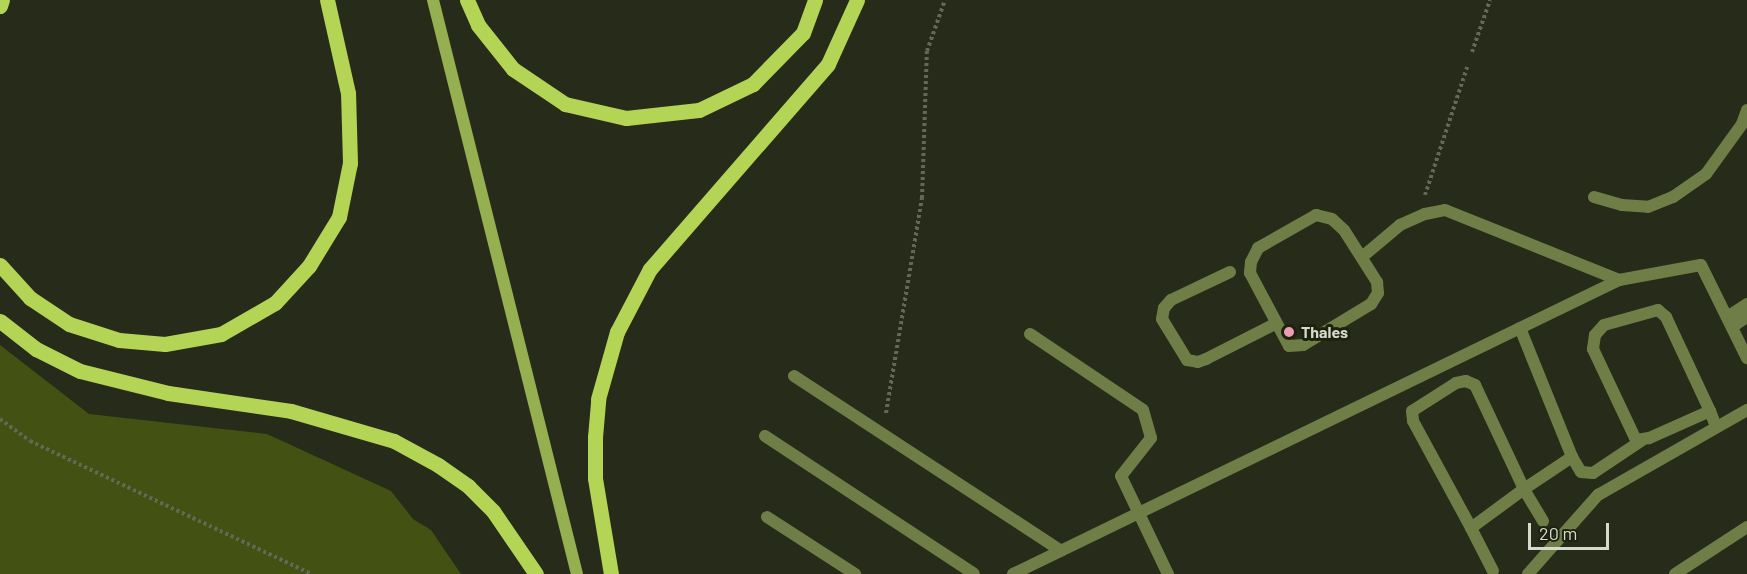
<!DOCTYPE html>
<style>
body{margin:0}
#map{position:relative;width:1747px;height:574px;overflow:hidden;background:#262c19;font-family:Barlow,sans-serif}
div>[style]{position:absolute}
.green>*{inset:0;background:#435112}
.path>*{height:4px;margin-top:-2px;transform-origin:0;background:repeating-linear-gradient(90deg,#636958 0 3px,transparent 0 6px)}
.service>*{height:12px;margin:-6px;padding:0 6px;transform-origin:6px;border-radius:6px;background:#6f7e46}
.minor>*{height:12px;margin:-6px;padding:0 6px;transform-origin:6px;border-radius:6px;background:#6f7e46}
.secondary>*{height:12px;margin:-6px;padding:0 6px;transform-origin:6px;border-radius:6px;background:#96af50}
.primary>*{height:15px;margin:-7.5px;padding:0 7.5px;transform-origin:7.5px;border-radius:7.5px;background:#b4d456}
.dots>*{width:16px;height:16px;translate:-50% -50%;box-sizing:border-box;border:3px solid #1d220f;border-radius:50%}
span{translate:-50% -50%;white-space:nowrap;text-align:center;line-height:1.15;-webkit-text-stroke:6px #1d220f;paint-order:stroke}
.poi-label{font-size:16px;color:#d5dacd;font-weight:700}
.left{translate:0 -50%;text-align:left}
.scale{position:absolute;left:1528px;top:523px;width:81px;height:27px;box-sizing:border-box;border:3px solid #d5dacd;border-top:0;padding-left:8px;font-size:18px;line-height:21px;white-space:nowrap;color:#d5dacd;-webkit-text-stroke:4px #1d220f;paint-order:stroke}
</style>
<div id="map">
<div class="green">
<div style="clip-path:polygon(0 345px,89px 414px,267px 434px,391px 491px,413px 519px,431px 530px,461px 574px,0 574px)"></div>
</div>
<div class="path">
<div style="left:1472px;top:52px;width:55px;rotate:-70.9deg"></div>
<div style="left:1425px;top:195px;width:135px;rotate:-71.8deg"></div>
<div style="left:886px;top:413px;width:218px;rotate:-80.5deg"></div>
<div style="left:922px;top:198px;width:147px;rotate:-88.1deg"></div>
<div style="left:927px;top:51px;width:54px;rotate:-70.6deg"></div>
<div style="left:0;top:419px;width:37px;rotate:36deg"></div>
<div style="left:30px;top:441px;width:311px;rotate:25.3deg"></div>
</div>
<div class="service">
<div style="left:1594px;top:197px;width:29px;rotate:16deg"></div>
<div style="left:1622px;top:205px;width:26px;rotate:4deg"></div>
<div style="left:1648px;top:207px;width:27px;rotate:-22deg"></div>
<div style="left:1673px;top:197px;width:40px;rotate:-34.9deg"></div>
<div style="left:1706px;top:174px;width:62px;rotate:-54.2deg"></div>
<div style="left:1742px;top:124px;width:15px;rotate:-70deg"></div>
<div style="left:1316px;top:215px;width:16px;rotate:14deg"></div>
<div style="left:1332px;top:219px;width:16px;rotate:43deg"></div>
<div style="left:1344px;top:230px;width:62px;rotate:57.6deg"></div>
<div style="left:1377px;top:282px;width:11px;rotate:85deg"></div>
<div style="left:1378px;top:293px;width:13px;rotate:122deg"></div>
<div style="left:1371px;top:304px;width:79px;rotate:148.9deg"></div>
<div style="left:1303px;top:345px;width:14px;rotate:176deg"></div>
<div style="left:1289px;top:346px;width:83px;rotate:-118.1deg"></div>
<div style="left:1250px;top:273px;width:11px;rotate:-85deg"></div>
<div style="left:1251px;top:262px;width:16px;rotate:-63deg"></div>
<div style="left:1258px;top:248px;width:67px;rotate:-29.6deg"></div>
<div style="left:1362px;top:257px;width:50px;rotate:-40.1deg"></div>
<div style="left:1400px;top:225px;width:27px;rotate:-24deg"></div>
<div style="left:1425px;top:214px;width:20px;rotate:-11deg"></div>
<div style="left:1445px;top:210px;width:188px;rotate:21.9deg"></div>
<div style="left:1619px;top:280px;width:83px;rotate:-10.4deg"></div>
<div style="left:1701px;top:265px;width:104px;rotate:63.7deg"></div>
<div style="left:1230px;top:272px;width:65px;rotate:154.6deg"></div>
<div style="left:1171px;top:300px;width:11px;rotate:131deg"></div>
<div style="left:1164px;top:308px;width:11px;rotate:100deg"></div>
<div style="left:1162px;top:319px;width:48px;rotate:58.6deg"></div>
<div style="left:1187px;top:360px;width:11px;rotate:10deg"></div>
<div style="left:1198px;top:362px;width:9px;rotate:-21deg"></div>
<div style="left:1206px;top:359px;width:77px;rotate:-26.9deg"></div>
<div style="left:1727px;top:317px;width:24px;rotate:-33deg"></div>
<div style="left:1732px;top:327px;width:18px;rotate:-34deg"></div>
<div style="left:1520px;top:328px;width:139px;rotate:68deg"></div>
<div style="left:1572px;top:457px;width:17px;rotate:59deg"></div>
<div style="left:1581px;top:472px;width:12px;rotate:5deg"></div>
<div style="left:1593px;top:473px;width:58px;rotate:-33.7deg"></div>
<div style="left:1030px;top:334px;width:136px;rotate:33.9deg"></div>
<div style="left:1143px;top:410px;width:29px;rotate:74deg"></div>
<div style="left:1151px;top:438px;width:48px;rotate:128.3deg"></div>
<div style="left:1121px;top:476px;width:109px;rotate:64.4deg"></div>
<div style="left:794px;top:376px;width:319px;rotate:33.2deg"></div>
<div style="left:1710px;top:411px;width:67px;rotate:156.1deg"></div>
<div style="left:1649px;top:438px;width:13px;rotate:171deg"></div>
<div style="left:1636px;top:440px;width:101px;rotate:-115.3deg"></div>
<div style="left:1593px;top:349px;width:14px;rotate:-82deg"></div>
<div style="left:1595px;top:335px;width:13px;rotate:-48deg"></div>
<div style="left:1604px;top:325px;width:56px;rotate:-15.5deg"></div>
<div style="left:1658px;top:310px;width:11px;rotate:41deg"></div>
<div style="left:1666px;top:317px;width:104px;rotate:64.9deg"></div>
<div style="left:1710px;top:411px;width:17px;rotate:69deg"></div>
<div style="left:765px;top:436px;width:250px;rotate:33.4deg"></div>
<div style="left:767px;top:517px;width:105px;rotate:32.9deg"></div>
<div style="left:1543px;top:521px;width:37px;rotate:-121deg"></div>
<div style="left:1524px;top:489px;width:115px;rotate:-115.2deg"></div>
<div style="left:1475px;top:385px;width:10px;rotate:-156deg"></div>
<div style="left:1466px;top:381px;width:10px;rotate:169deg"></div>
<div style="left:1456px;top:383px;width:52px;rotate:147.5deg"></div>
<div style="left:1412px;top:411px;width:10px;rotate:84deg"></div>
<div style="left:1413px;top:421px;width:122px;rotate:61.5deg"></div>
<div style="left:1471px;top:528px;width:66px;rotate:-36.3deg"></div>
<div style="left:1524px;top:489px;width:58px;rotate:-33.7deg"></div>
<div style="left:1471px;top:528px;width:48px;rotate:62.9deg"></div>
<div style="left:1013px;top:574px;width:674px;rotate:-25.88deg"></div>
<div style="left:1528px;top:574px;width:106px;rotate:-48.5deg"></div>
<div style="left:1598px;top:495px;width:172px;rotate:-29.7deg"></div>
</div>
<div class="minor">
<div style="left:1675px;top:574px;width:86px;rotate:-33.1deg"></div>
</div>
<div class="secondary">
<div style="left:433px;top:0;width:592px;rotate:75.92deg"></div>
</div>
<div class="primary">
<div style="left:467px;top:0;width:27px;rotate:66deg"></div>
<div style="left:478px;top:25px;width:56px;rotate:51.5deg"></div>
<div style="left:513px;top:69px;width:63px;rotate:33.9deg"></div>
<div style="left:565px;top:104px;width:63px;rotate:12.9deg"></div>
<div style="left:626px;top:118px;width:73px;rotate:-6.3deg"></div>
<div style="left:699px;top:110px;width:60px;rotate:-25.7deg"></div>
<div style="left:753px;top:84px;width:71px;rotate:-45.6deg"></div>
<div style="left:803px;top:33px;width:35px;rotate:-70deg"></div>
<div style="left:0;top:6px;width:6px;rotate:-72deg"></div>
<div style="left:0;top:265px;width:45px;rotate:47.7deg"></div>
<div style="left:30px;top:298px;width:47px;rotate:33.7deg"></div>
<div style="left:69px;top:324px;width:52px;rotate:17.7deg"></div>
<div style="left:119px;top:340px;width:46px;rotate:5deg"></div>
<div style="left:165px;top:344px;width:57px;rotate:-10.1deg"></div>
<div style="left:221px;top:334px;width:62px;rotate:-29.9deg"></div>
<div style="left:275px;top:303px;width:50px;rotate:-47.4deg"></div>
<div style="left:309px;top:266px;width:57px;rotate:-58.5deg"></div>
<div style="left:339px;top:217px;width:55px;rotate:-78.5deg"></div>
<div style="left:350px;top:163px;width:70px;rotate:-91.6deg"></div>
<div style="left:348px;top:93px;width:95px;rotate:-102.7deg"></div>
<div style="left:0;top:321px;width:46px;rotate:37.9deg"></div>
<div style="left:36px;top:349px;width:49px;rotate:26.6deg"></div>
<div style="left:80px;top:371px;width:91px;rotate:14deg"></div>
<div style="left:168px;top:393px;width:124px;rotate:8.3deg"></div>
<div style="left:291px;top:411px;width:107px;rotate:16.2deg"></div>
<div style="left:394px;top:441px;width:50px;rotate:28.6deg"></div>
<div style="left:438px;top:465px;width:37px;rotate:35deg"></div>
<div style="left:468px;top:486px;width:35px;rotate:45deg"></div>
<div style="left:493px;top:511px;width:76px;rotate:55.7deg"></div>
<div style="left:611px;top:574px;width:97px;rotate:-99.5deg"></div>
<div style="left:595px;top:478px;width:41px;rotate:-90deg"></div>
<div style="left:595px;top:437px;width:38px;rotate:-85deg"></div>
<div style="left:598px;top:399px;width:70px;rotate:-74.2deg"></div>
<div style="left:617px;top:332px;width:71px;rotate:-62.4deg"></div>
<div style="left:650px;top:269px;width:271px;rotate:-49deg"></div>
<div style="left:828px;top:64px;width:70px;rotate:-65.6deg"></div>
</div>
<div class="dots">
<div style="left:1289px;top:332px;background:#f19ab3"></div>
</div>
<div class="poi-label">
<span class="left" style="left:1301px;top:332px">Thales</span>
</div>
<div class="scale">20 m</div>
</div>
